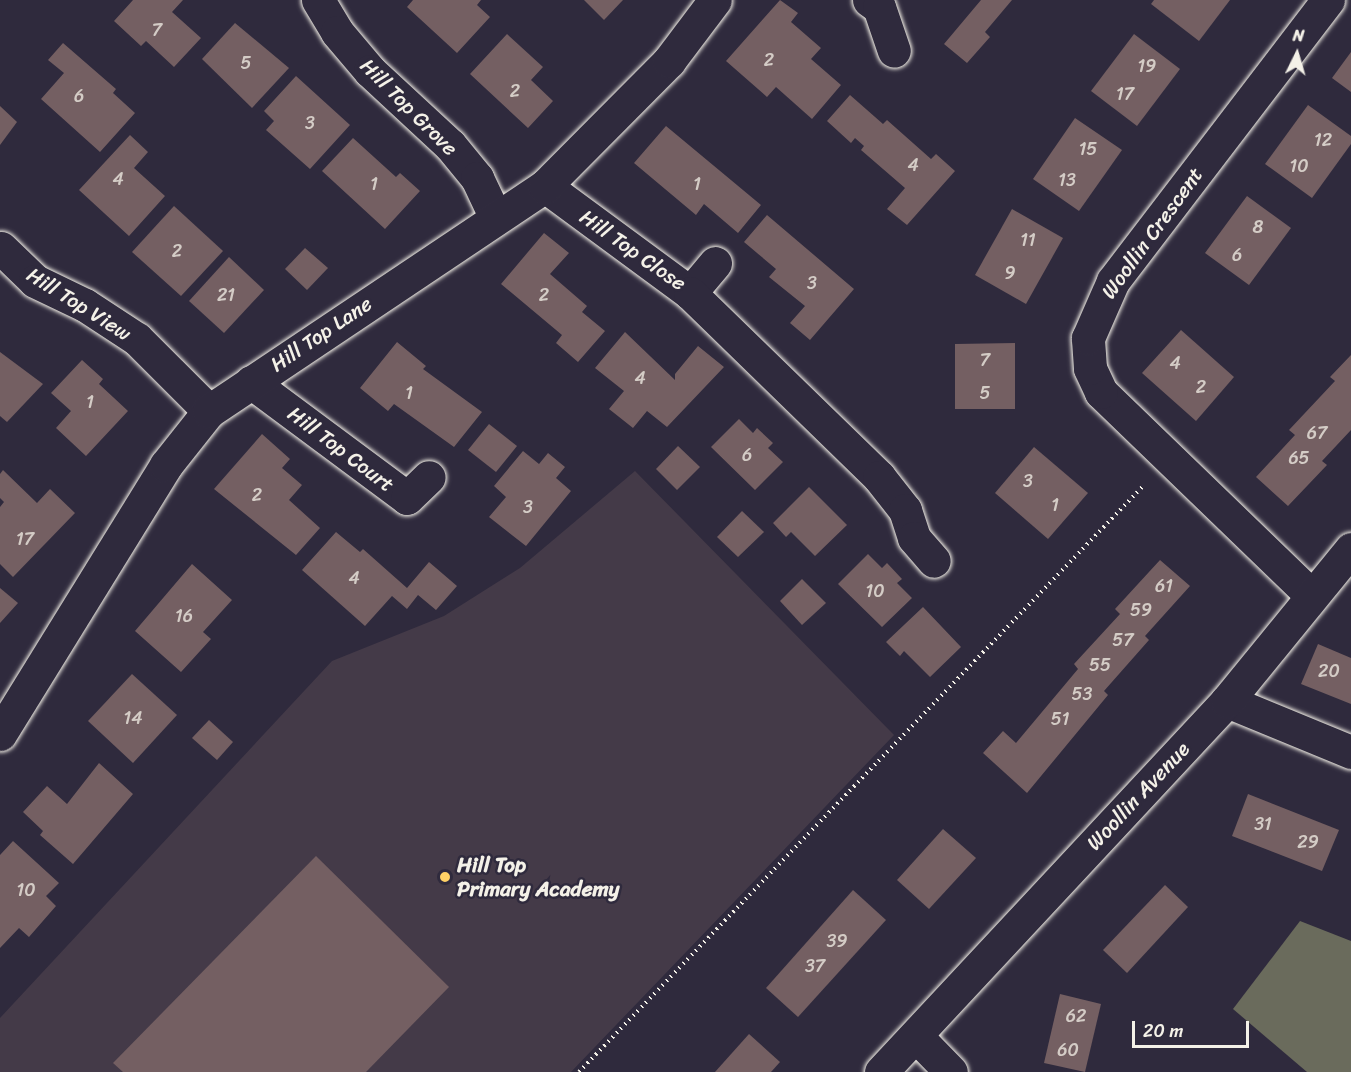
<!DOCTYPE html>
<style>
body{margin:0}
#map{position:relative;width:1351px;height:1072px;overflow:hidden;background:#2f2a3d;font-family:Sriracha,sans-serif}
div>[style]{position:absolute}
.built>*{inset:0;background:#443a48}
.green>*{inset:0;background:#6a6b5c}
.building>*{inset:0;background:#745f62}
.path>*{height:4px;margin-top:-2px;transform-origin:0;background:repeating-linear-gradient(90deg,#f4f1e8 0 1.5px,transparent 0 6px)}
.roads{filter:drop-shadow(0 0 2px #f4f1e8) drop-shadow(0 0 2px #f4f1e8)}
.minor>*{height:33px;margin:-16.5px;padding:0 16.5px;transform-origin:16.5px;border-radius:16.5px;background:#2f2a3d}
.dots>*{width:16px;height:16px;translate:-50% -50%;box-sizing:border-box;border:3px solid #2f2a3d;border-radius:50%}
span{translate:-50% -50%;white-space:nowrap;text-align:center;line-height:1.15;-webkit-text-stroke:5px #2f2a3d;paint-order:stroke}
.number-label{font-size:18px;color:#d4ccc6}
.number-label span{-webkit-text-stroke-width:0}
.street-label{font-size:21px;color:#f4f1e8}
.poi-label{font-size:21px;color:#f4f1e8;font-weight:700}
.left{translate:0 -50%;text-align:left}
.north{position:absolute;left:1267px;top:24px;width:60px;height:60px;-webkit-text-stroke:4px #2f2a3d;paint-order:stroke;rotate:5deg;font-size:16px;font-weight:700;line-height:24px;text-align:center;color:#f4f1e8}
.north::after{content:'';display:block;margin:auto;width:21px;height:27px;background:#f4f1e8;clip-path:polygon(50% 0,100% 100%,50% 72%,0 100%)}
.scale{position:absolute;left:1132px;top:1021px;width:117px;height:27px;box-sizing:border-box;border:3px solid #f4f1e8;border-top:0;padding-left:8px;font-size:18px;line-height:21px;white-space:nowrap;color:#f4f1e8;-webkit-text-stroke:4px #2f2a3d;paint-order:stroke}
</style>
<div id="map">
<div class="built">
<div style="clip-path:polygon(635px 471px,894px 735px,571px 1072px,0 1072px,0 1018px,332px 661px,444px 616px,520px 568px)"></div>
</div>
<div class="green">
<div style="clip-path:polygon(1300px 921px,1351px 941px,1351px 1072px,1307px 1072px,1233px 1009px)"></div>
</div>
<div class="building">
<div style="clip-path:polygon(133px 0,183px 0,172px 12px,201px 38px,174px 67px,146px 41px,141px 46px,114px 21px)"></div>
<div style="clip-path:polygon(413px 0,481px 0,477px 5px,490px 17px,457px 53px,407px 7px)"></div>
<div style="clip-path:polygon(584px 0,623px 0,604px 20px)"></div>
<div style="clip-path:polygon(780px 0,798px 13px,791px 22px,821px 48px,811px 59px,841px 85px,812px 119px,776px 87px,767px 97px,726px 61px)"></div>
<div style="clip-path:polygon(981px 0,1012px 0,985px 32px,990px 37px,967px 63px,944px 44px)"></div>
<div style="clip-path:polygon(1154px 0,1230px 0,1199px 41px,1151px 4px)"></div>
<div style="clip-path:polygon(235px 23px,289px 68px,252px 108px,202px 59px)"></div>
<div style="clip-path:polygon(507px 34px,543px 67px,531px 80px,553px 101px,528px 128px,470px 74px)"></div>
<div style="clip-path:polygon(1134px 34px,1180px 69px,1137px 126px,1091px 91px)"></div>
<div style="clip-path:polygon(63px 43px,116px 89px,113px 93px,135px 113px,100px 152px,41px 99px,64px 73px,48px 60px)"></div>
<div style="clip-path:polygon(1351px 52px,1351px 92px,1332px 78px)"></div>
<div style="clip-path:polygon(296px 76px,350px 125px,310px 169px,266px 130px,274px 121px,264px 111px)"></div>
<div style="clip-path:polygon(850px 95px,883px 124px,887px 120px,931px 159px,936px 154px,955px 171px,907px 225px,887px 209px,905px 188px,861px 150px,864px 146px,855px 138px,851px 143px,827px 121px)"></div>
<div style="clip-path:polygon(1308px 105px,1351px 136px,1351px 144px,1312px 198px,1265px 164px)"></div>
<div style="clip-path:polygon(0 106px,17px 122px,0 145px)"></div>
<div style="clip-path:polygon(1075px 118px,1122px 150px,1079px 211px,1033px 179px)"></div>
<div style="clip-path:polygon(666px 126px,761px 205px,738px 233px,704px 204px,696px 215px,634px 163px)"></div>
<div style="clip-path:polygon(130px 135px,148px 152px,134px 168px,165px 196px,129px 236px,79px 190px)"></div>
<div style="clip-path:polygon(353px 138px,396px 177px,400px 173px,420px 191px,385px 229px,322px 171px)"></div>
<div style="clip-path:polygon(1247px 196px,1291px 228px,1249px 285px,1205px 253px)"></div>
<div style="clip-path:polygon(174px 206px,223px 251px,181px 296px,132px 252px)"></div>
<div style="clip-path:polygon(1012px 209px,1063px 238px,1026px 304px,975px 275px)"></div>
<div style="clip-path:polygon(767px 215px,854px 289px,810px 340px,790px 323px,805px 306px,769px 277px,776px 269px,744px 242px)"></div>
<div style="clip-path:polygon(544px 233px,569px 253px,550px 274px,587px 306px,582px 312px,605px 331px,578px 362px,556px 343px,562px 335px,501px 284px)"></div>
<div style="clip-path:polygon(305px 248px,328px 268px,307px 290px,285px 269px)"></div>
<div style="clip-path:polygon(229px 257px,264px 290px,224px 333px,189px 301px)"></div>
<div style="clip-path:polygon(1181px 330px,1234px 377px,1196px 421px,1142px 373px)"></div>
<div style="clip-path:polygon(625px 332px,675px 380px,675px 374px,698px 346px,724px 367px,667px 427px,647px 411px,633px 428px,609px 409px,624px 391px,595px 368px)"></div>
<div style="clip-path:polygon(397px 342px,426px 366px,423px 369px,482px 412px,454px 447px,394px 404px,388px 411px,360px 388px)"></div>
<div style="clip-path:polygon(1015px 343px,1015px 409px,955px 409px,955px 344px)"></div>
<div style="clip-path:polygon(0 352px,43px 384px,7px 422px,0 416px)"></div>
<div style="clip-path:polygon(1351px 355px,1351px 430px,1322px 461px,1327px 465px,1288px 506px,1256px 477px,1295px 435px,1289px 430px,1335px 381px,1330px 377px)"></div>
<div style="clip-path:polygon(82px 360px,103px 379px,99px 384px,128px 411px,86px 456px,56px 428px,71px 411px,51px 393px)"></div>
<div style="clip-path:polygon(739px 419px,753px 433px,757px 428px,773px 443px,768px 448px,783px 462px,755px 490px,711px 447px)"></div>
<div style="clip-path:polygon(489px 424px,517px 446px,496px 472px,468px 450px)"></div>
<div style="clip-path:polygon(262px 434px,290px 459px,282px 468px,302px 485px,289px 500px,320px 528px,296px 555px,214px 489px)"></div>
<div style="clip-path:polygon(678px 446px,700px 467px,677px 490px,656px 469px)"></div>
<div style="clip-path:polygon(1034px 447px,1088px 493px,1048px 539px,995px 493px)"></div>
<div style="clip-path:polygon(523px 451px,539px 464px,548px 453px,565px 467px,556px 478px,571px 491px,526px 546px,489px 517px,506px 497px,494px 486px)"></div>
<div style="clip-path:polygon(3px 470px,37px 503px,50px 489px,75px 513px,13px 577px,0 564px,0 507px,4px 502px,0 498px,0 474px)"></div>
<div style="clip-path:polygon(809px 487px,847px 525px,815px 556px,791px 532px,786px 537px,773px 523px)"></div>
<div style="clip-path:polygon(742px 511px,764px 532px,738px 557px,717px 537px)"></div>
<div style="clip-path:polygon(336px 532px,360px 552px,363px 549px,407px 588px,429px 562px,457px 586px,436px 610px,418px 595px,407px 609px,392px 596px,365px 626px,302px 570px)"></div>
<div style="clip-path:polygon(868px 554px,882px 568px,887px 563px,902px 579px,897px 583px,912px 598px,882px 627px,838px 584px)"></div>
<div style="clip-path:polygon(1160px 560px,1190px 586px,1145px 636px,1149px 640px,1104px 691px,1108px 695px,1027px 793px,983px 753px,1003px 731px,1016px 743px,1078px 669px,1074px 664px,1120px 614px,1115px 609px)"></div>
<div style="clip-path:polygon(192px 564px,232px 600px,203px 632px,211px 639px,181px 672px,135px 631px)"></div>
<div style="clip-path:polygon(802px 579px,826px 603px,802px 625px,780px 601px)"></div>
<div style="clip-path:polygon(0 588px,18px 603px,0 623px)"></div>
<div style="clip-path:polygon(923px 607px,961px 647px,930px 677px,904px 651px,900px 656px,886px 642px)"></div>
<div style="clip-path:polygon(1318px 644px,1351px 658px,1351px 704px,1301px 684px)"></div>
<div style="clip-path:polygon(132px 674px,177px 715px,133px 763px,88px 721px)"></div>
<div style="clip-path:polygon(209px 720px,233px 742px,217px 760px,192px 738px)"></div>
<div style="clip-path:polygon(99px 763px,133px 794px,73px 864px,40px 835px,43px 831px,23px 812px,47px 786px,67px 804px)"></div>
<div style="clip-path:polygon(1248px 794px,1339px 830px,1322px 871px,1232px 836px)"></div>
<div style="clip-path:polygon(943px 829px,976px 858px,929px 909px,897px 880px)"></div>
<div style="clip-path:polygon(13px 841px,59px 883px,46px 896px,56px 906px,29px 937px,19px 928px,0 948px,0 855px)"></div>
<div style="clip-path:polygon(316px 856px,449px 987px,366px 1072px,123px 1072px,113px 1063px)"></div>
<div style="clip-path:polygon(1165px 885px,1188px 907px,1127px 973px,1103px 950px)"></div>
<div style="clip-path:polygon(853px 890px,886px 920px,798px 1017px,766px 988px)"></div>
<div style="clip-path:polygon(1060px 994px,1101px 1004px,1085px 1072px,1044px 1063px)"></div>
<div style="clip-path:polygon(749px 1034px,780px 1062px,771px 1072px,715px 1072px)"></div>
</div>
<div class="path">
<div style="left:579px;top:1072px;width:815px;rotate:-46.09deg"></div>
</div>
<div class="roads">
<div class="minor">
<div style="left:318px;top:0;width:37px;rotate:59deg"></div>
<div style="left:337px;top:32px;width:51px;rotate:49.8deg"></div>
<div style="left:370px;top:71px;width:109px;rotate:42.8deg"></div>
<div style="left:450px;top:145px;width:43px;rotate:50.7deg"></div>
<div style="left:477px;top:178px;width:42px;rotate:64.7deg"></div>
<div style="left:869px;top:0;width:12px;rotate:35deg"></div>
<div style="left:879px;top:7px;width:46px;rotate:71.2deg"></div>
<div style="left:545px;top:186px;width:180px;rotate:36.4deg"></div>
<div style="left:690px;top:293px;width:39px;rotate:-50deg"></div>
<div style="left:1px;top:248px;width:47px;rotate:44.1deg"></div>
<div style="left:35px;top:281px;width:55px;rotate:25.6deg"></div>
<div style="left:85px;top:305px;width:62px;rotate:33.2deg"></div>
<div style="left:137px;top:339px;width:102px;rotate:45deg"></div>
<div style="left:690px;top:293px;width:264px;rotate:44.2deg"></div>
<div style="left:879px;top:477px;width:42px;rotate:51.8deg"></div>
<div style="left:905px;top:510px;width:29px;rotate:72deg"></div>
<div style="left:914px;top:538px;width:30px;rotate:49deg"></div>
<div style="left:251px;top:382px;width:194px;rotate:36.6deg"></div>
<div style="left:407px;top:498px;width:30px;rotate:-44deg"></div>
<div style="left:1311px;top:595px;width:292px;rotate:-136deg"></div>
<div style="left:1101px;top:392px;width:26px;rotate:-115deg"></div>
<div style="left:1090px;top:368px;width:30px;rotate:-94deg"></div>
<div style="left:1088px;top:338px;width:62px;rotate:-66.3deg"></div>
<div style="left:1113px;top:281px;width:354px;rotate:-52.6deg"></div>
<div style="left:1227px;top:701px;width:134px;rotate:22.4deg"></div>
<div style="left:0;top:734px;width:316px;rotate:-58.3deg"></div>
<div style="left:166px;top:465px;width:69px;rotate:-51.5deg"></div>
<div style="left:209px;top:411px;width:404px;rotate:-33.8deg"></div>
<div style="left:545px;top:186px;width:176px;rotate:-45.2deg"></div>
<div style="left:669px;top:61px;width:76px;rotate:-53deg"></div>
<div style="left:916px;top:1036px;width:50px;rotate:45.8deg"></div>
<div style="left:881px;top:1072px;width:507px;rotate:-47deg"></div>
<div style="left:1227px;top:701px;width:196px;rotate:-50.8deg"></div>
</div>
</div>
<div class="dots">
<div style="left:445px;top:877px;background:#ffd166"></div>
</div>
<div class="number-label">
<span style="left:157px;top:30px">7</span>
<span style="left:769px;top:60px">2</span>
<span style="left:246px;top:63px">5</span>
<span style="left:1147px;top:66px">19</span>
<span style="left:515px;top:91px">2</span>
<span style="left:1125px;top:94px">17</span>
<span style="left:79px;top:96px">6</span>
<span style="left:310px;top:123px">3</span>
<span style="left:1323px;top:140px">12</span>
<span style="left:1088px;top:149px">15</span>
<span style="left:913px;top:165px">4</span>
<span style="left:1299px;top:166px">10</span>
<span style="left:118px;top:179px">4</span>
<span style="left:1067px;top:180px">13</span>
<span style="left:374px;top:184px">1</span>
<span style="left:697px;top:184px">1</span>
<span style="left:1258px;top:227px">8</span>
<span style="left:1028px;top:240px">11</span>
<span style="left:177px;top:251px">2</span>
<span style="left:1237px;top:255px">6</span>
<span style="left:1010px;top:273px">9</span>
<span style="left:812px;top:283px">3</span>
<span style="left:226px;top:295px">21</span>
<span style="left:544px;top:295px">2</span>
<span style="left:985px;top:360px">7</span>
<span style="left:1175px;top:363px">4</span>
<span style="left:640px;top:378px">4</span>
<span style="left:1201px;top:387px">2</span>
<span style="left:409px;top:393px">1</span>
<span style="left:985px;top:393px">5</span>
<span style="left:90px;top:402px">1</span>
<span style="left:1317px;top:433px">67</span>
<span style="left:747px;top:455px">6</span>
<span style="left:1299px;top:458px">65</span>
<span style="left:1028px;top:481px">3</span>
<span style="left:257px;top:495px">2</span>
<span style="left:1055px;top:505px">1</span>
<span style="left:528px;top:507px">3</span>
<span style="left:25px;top:539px">17</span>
<span style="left:354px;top:578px">4</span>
<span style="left:1164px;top:586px">61</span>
<span style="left:875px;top:591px">10</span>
<span style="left:1141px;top:610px">59</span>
<span style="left:184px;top:616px">16</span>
<span style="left:1123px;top:640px">57</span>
<span style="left:1100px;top:665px">55</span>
<span style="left:1329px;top:671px">20</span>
<span style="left:1082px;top:694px">53</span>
<span style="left:133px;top:718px">14</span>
<span style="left:1060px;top:719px">51</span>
<span style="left:1263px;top:824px">31</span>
<span style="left:1308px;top:842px">29</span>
<span style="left:26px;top:890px">10</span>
<span style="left:837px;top:941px">39</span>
<span style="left:815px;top:966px">37</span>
<span style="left:1076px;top:1016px">62</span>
<span style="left:1068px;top:1050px">60</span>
</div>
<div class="street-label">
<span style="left:409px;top:107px;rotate:45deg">Hill Top Grove</span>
<span style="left:1152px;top:233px;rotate:-54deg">Woollin Crescent</span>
<span style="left:633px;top:250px;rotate:35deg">Hill Top Close</span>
<span style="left:79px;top:304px;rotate:32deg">Hill Top View</span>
<span style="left:321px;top:334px;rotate:-34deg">Hill Top Lane</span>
<span style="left:341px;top:449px;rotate:37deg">Hill Top Court</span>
<span style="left:1138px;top:796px;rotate:-47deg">Woollin Avenue</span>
</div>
<div class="poi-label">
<span class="left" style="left:457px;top:877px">Hill Top<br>Primary Academy</span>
</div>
<div class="north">N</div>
<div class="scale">20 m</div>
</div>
